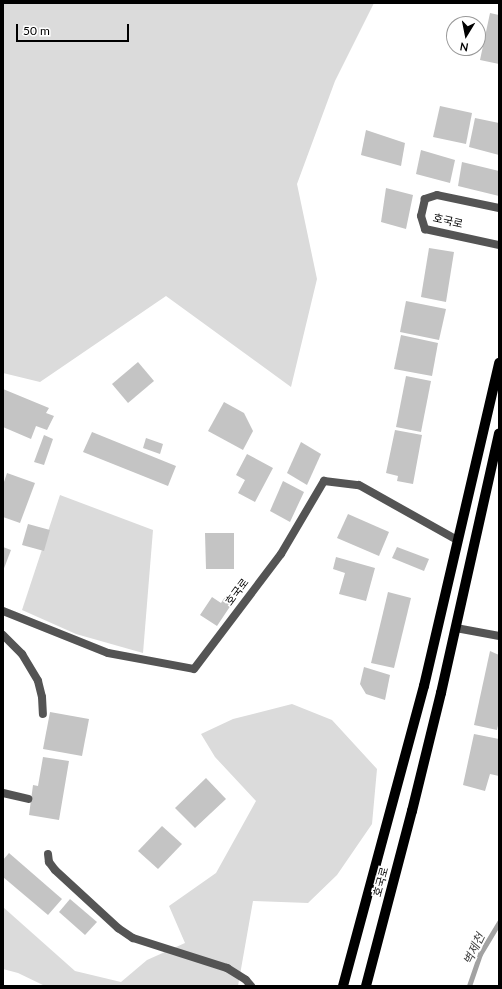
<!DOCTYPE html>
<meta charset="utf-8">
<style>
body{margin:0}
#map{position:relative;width:502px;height:989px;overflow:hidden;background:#fff;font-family:Lato,"Noto Sans KR",sans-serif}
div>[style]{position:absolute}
.green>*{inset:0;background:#dbdbdb}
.stream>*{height:4.5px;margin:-2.25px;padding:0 2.25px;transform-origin:2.25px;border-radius:2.25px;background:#a2a2a2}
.building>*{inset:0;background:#c4c4c4}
.lane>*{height:8px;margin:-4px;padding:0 4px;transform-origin:4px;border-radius:4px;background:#545454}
.street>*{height:8px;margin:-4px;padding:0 4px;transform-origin:4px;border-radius:4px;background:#545454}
.primary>*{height:10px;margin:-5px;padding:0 5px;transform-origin:5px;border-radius:5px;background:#000}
span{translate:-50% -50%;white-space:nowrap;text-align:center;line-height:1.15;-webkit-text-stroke:3.5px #fff;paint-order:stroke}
.street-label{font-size:11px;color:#000}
.water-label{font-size:12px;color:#434343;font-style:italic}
.frame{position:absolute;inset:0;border:4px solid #000;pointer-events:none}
.north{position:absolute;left:446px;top:16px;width:40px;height:40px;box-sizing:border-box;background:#fff;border:1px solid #999;border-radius:50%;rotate:190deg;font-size:11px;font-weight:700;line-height:16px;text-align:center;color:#000}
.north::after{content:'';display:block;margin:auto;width:14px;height:18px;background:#000;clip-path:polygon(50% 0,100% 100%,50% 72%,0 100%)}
.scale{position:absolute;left:16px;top:24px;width:113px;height:18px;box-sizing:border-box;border:2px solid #000;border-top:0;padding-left:5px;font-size:12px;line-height:14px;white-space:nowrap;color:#000;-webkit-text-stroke:3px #fff;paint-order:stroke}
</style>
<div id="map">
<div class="green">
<div style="clip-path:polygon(3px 3px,374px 3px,335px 81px,297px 184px,317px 279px,291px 387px,166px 296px,40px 382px,3px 373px)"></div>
<div style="clip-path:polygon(60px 495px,153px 530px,143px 653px,76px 634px,22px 610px)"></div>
<div style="clip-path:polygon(292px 704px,332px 720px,377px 769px,372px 824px,337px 875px,308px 903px,253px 901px,238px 986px,45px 986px,18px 973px,3px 969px,3px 907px,75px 971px,121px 982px,147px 960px,185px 943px,169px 906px,216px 873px,256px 801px,215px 757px,201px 734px,233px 719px)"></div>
</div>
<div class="stream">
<div style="left:469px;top:986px;width:34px;rotate:-71deg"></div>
<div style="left:480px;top:954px;width:37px;rotate:-59deg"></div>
</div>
<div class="building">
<div style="clip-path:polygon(490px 13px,499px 15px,499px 64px,480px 60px)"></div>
<div style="clip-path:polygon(440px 106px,472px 113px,466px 144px,433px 137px)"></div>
<div style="clip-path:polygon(475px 118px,499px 123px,499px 155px,469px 147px)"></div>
<div style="clip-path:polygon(366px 130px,405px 143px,401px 166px,361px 155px)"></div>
<div style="clip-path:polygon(421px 150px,455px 160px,450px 183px,416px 174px)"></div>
<div style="clip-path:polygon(462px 162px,499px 171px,499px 196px,458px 186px)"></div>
<div style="clip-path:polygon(386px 188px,413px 195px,406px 229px,381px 222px)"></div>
<div style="clip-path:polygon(429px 248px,454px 252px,446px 302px,421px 297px)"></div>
<div style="clip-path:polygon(406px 301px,446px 309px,439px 340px,400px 332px)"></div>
<div style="clip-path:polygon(401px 335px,438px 343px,432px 376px,394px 369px)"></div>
<div style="clip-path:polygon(138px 362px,154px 381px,128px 403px,112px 384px)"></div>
<div style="clip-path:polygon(406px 376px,431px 381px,421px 432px,396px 427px)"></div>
<div style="clip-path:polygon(3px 389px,49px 408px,46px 413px,54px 416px,47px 430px,36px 426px,31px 439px,3px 427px)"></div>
<div style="clip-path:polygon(224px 402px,244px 413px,253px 431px,243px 450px,208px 431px)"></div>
<div style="clip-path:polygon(395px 430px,422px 435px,413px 484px,397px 481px,398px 476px,386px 473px)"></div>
<div style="clip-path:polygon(92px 432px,176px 466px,168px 486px,83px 452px)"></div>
<div style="clip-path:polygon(44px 435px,53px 439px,44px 465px,34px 462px)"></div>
<div style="clip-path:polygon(146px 438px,163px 444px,160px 454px,143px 448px)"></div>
<div style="clip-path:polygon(301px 442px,321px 454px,307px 485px,287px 473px)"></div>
<div style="clip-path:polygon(247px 454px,273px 468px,255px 502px,238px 493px,245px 480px,236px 475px)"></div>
<div style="clip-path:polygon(7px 473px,35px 483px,20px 523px,3px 517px,3px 485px)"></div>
<div style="clip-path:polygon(283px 481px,304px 492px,290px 522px,270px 511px)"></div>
<div style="clip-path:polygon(348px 514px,389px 532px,379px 556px,337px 538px)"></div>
<div style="clip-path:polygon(28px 524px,50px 530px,44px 551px,22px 545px)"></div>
<div style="clip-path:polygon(205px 533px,234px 533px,234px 569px,206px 569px)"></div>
<div style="clip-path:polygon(3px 547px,11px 550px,3px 571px)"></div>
<div style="clip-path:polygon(397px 547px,429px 559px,424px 571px,392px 558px)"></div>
<div style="clip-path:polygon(336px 557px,375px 568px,366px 601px,339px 594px,345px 573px,333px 569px)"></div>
<div style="clip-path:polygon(388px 592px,411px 598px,394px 668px,371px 663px)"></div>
<div style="clip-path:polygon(212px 597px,221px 603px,225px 597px,233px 602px,217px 626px,200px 615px)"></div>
<div style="clip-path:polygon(490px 651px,499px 655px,499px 721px,497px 730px,474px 725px)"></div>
<div style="clip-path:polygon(364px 667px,390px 675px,385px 700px,366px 694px,360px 684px)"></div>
<div style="clip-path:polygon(50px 712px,89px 719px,82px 756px,43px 749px)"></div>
<div style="clip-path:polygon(474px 734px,499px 739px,499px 776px,490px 774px,485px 791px,463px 785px)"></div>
<div style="clip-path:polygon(43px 757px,69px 761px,59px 820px,29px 815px,33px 785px,38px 786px)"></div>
<div style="clip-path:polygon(206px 778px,226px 799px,195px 828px,175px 808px)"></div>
<div style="clip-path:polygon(162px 826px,182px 844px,158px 869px,138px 851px)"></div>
<div style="clip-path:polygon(9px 853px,62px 899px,48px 915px,3px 877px,3px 860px)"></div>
<div style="clip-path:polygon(70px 899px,97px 922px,85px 935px,59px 912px)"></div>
</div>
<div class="lane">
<div style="left:499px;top:208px;width:63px;rotate:-168.2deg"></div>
<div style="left:437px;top:195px;width:13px;rotate:162deg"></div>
<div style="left:425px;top:199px;width:17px;rotate:103deg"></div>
<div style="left:421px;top:216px;width:14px;rotate:73deg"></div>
<div style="left:425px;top:229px;width:76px;rotate:12.2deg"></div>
<div style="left:3px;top:611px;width:113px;rotate:21.8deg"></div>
<div style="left:108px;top:653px;width:87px;rotate:10.5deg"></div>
<div style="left:194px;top:669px;width:144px;rotate:-52.9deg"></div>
<div style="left:281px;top:554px;width:85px;rotate:-59.5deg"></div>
<div style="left:324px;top:481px;width:35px;rotate:7deg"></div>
<div style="left:359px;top:485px;width:112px;rotate:29.3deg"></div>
<div style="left:456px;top:628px;width:44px;rotate:10.5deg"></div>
<div style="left:3px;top:635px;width:27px;rotate:45deg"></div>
<div style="left:22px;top:654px;width:31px;rotate:59deg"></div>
<div style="left:38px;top:681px;width:16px;rotate:76deg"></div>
<div style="left:42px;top:697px;width:17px;rotate:87deg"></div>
<div style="left:48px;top:854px;width:8px;rotate:83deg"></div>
<div style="left:49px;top:862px;width:10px;rotate:53deg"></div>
<div style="left:55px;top:870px;width:86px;rotate:42.6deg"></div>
<div style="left:118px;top:928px;width:18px;rotate:34deg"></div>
<div style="left:133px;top:938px;width:99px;rotate:17.7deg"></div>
<div style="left:227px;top:968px;width:22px;rotate:32deg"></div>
<div style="left:246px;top:980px;width:8px;rotate:50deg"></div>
</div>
<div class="street">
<div style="left:3px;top:793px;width:26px;rotate:13deg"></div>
</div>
<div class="primary">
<div style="left:343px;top:986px;width:311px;rotate:-74.9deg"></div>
<div style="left:424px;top:686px;width:332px;rotate:-76.9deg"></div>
<div style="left:366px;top:986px;width:181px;rotate:-75.3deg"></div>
<div style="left:412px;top:811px;width:122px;rotate:-76.2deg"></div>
<div style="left:441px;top:693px;width:266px;rotate:-77.4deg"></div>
</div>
<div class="street-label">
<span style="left:448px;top:221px;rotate:13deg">호국로</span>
<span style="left:237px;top:592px;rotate:-53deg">호국로</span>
<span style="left:381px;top:882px;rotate:-75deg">호국로</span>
</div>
<div class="water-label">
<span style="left:474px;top:949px;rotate:-64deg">벽제천</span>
</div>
<div class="frame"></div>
<div class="north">N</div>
<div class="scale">50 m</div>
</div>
